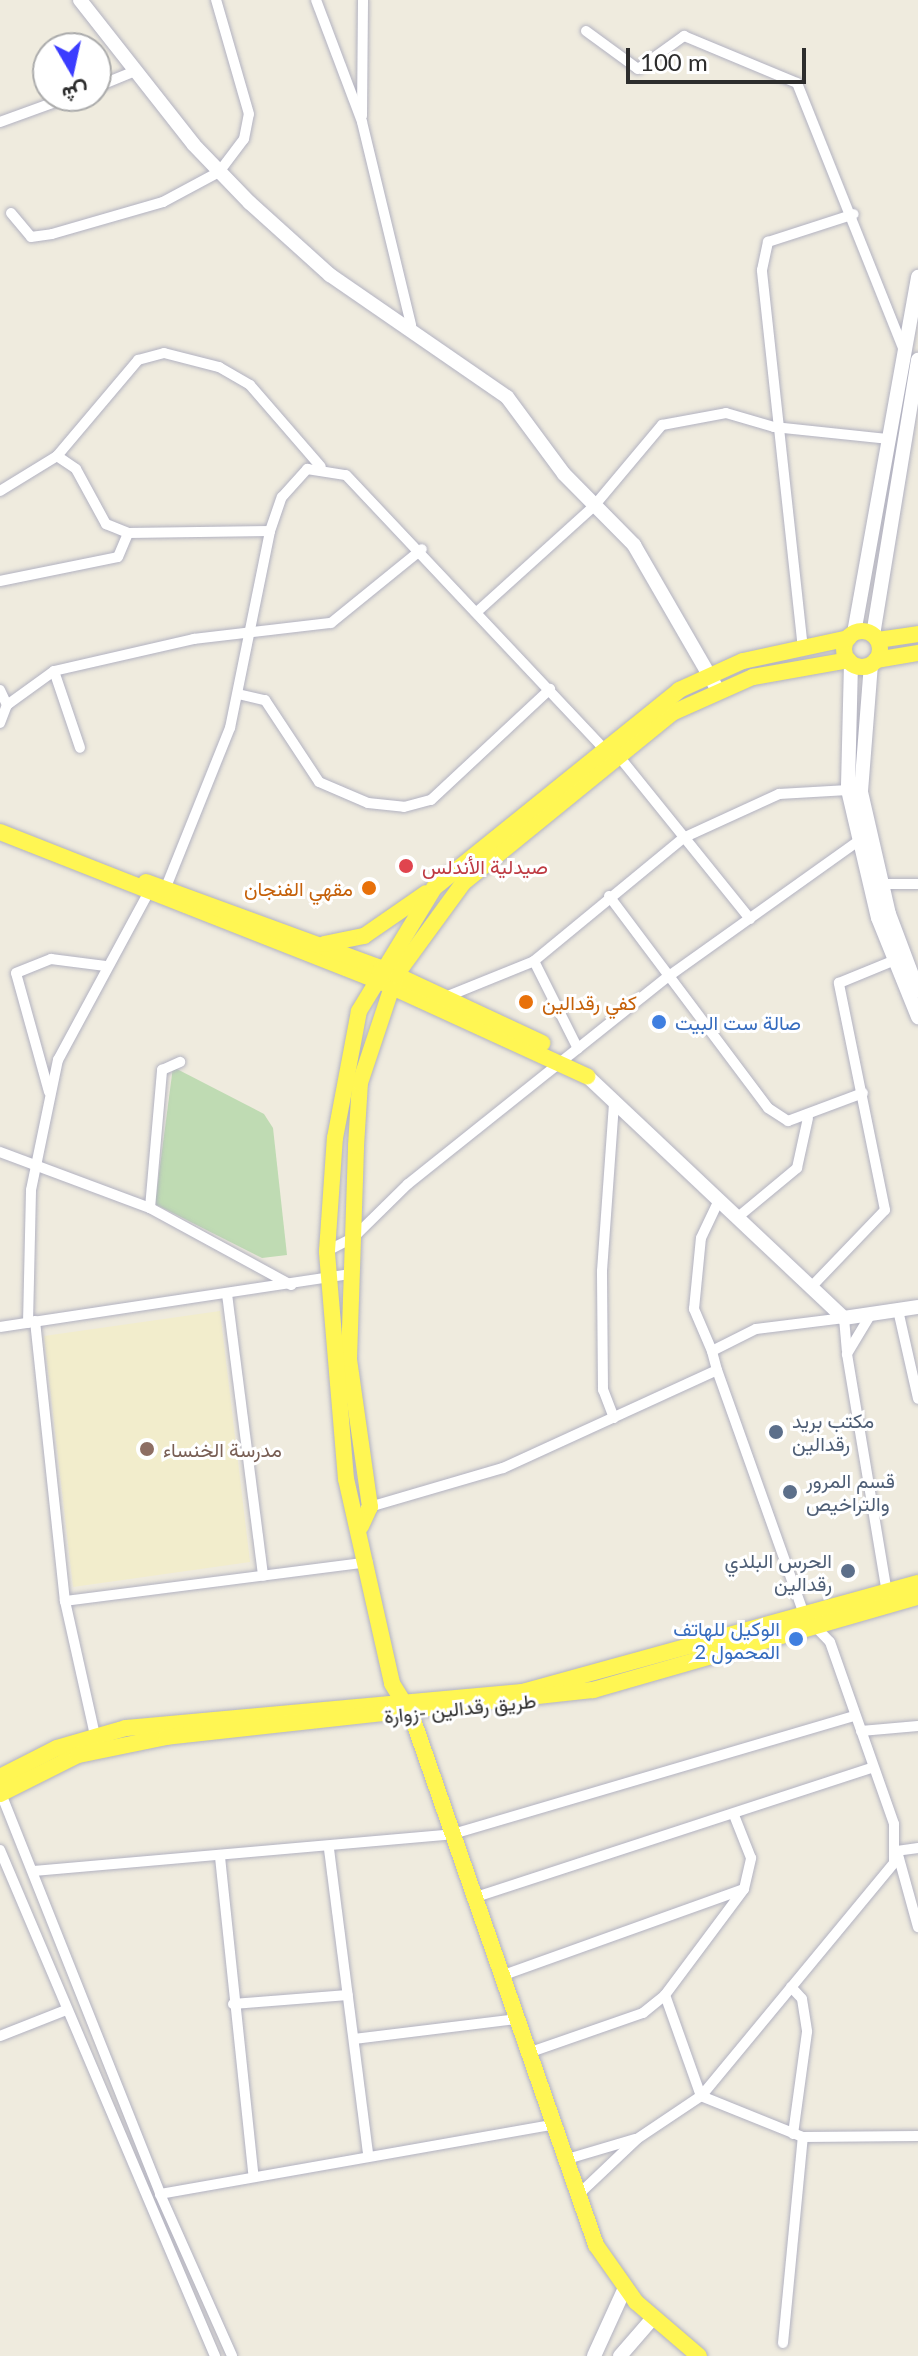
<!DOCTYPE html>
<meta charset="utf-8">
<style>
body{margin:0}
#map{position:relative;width:918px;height:2356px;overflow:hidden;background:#efebde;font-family:Lato,Vazirmatn,sans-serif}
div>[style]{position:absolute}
.education>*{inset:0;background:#f2edcc}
.cemetery>*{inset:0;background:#bfdbb3}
.roads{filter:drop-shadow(0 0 2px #b2b2c1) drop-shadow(0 0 2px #b2b2c1)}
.street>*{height:10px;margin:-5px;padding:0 5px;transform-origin:5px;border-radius:5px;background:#fff}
.secondary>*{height:14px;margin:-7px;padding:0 7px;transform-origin:7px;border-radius:7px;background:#fff}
.primary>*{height:16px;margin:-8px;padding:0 8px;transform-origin:8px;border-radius:8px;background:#fff653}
.primary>.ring{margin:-8px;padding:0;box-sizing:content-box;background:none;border:16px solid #fff653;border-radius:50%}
.dots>*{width:22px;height:22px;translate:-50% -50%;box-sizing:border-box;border:4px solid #fff;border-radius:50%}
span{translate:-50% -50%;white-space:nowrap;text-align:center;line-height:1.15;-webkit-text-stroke:6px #fff;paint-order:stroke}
.health-label{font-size:20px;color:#be3a42}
.left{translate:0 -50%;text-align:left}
.food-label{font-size:20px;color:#c56008}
.right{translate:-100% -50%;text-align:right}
.shop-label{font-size:20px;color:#366cbe}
.service-label{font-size:20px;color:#4e5e75}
.education-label{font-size:20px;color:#785e54}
.street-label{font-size:20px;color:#2d2d2d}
.north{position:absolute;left:32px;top:32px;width:80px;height:80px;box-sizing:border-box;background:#fff;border:2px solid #ababab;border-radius:50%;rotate:171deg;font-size:22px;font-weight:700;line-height:32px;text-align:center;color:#2d2d2d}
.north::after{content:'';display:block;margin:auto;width:28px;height:36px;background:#3b3cff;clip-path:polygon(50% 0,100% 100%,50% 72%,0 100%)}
.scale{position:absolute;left:626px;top:48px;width:180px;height:36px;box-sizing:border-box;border:4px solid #2d2d2d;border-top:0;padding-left:10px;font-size:24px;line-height:28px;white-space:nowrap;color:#2d2d2d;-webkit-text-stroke:6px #fff;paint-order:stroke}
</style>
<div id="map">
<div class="education">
<div style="clip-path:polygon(220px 1311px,250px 1562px,73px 1587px,44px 1336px)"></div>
</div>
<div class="cemetery">
<div style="clip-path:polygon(173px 1067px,264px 1114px,273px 1128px,287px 1255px,262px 1258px,155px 1204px)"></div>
</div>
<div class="roads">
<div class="street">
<div style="left:316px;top:0;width:130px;rotate:69.3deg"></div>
<div style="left:362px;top:122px;width:209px;rotate:76.4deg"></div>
<div style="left:586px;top:31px;width:64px;rotate:36.2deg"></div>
<div style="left:638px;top:69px;width:57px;rotate:-35.7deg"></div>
<div style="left:684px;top:36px;width:122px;rotate:22.6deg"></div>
<div style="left:797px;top:83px;width:285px;rotate:68.2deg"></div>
<div style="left:96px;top:87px;width:42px;rotate:-22.3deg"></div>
<div style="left:362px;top:116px;width:116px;rotate:-89.5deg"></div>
<div style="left:0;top:122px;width:77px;rotate:-19.9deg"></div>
<div style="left:11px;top:213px;width:31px;rotate:50deg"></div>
<div style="left:31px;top:237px;width:21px;rotate:-8deg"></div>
<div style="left:52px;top:234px;width:116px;rotate:-16.1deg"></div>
<div style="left:163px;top:202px;width:64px;rotate:-28.2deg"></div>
<div style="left:219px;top:172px;width:41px;rotate:-52.9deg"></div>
<div style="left:244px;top:139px;width:25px;rotate:-79deg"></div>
<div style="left:249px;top:114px;width:119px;rotate:-106.1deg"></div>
<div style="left:57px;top:456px;width:126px;rotate:-49.8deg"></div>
<div style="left:138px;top:360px;width:27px;rotate:-15deg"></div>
<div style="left:164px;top:353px;width:57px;rotate:14.3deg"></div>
<div style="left:219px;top:367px;width:36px;rotate:30deg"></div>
<div style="left:250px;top:385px;width:108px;rotate:49.1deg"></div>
<div style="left:0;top:491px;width:67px;rotate:-31.6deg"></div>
<div style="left:57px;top:456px;width:23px;rotate:34deg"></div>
<div style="left:76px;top:469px;width:63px;rotate:61.4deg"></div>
<div style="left:106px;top:524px;width:24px;rotate:22deg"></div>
<div style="left:128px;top:533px;width:142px;rotate:-0.8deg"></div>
<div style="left:0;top:581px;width:120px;rotate:-11.5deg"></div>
<div style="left:118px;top:557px;width:26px;rotate:-67deg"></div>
<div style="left:479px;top:610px;width:155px;rotate:-42.1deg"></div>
<div style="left:594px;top:506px;width:106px;rotate:-50deg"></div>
<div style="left:662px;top:425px;width:65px;rotate:-10.6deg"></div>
<div style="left:726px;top:413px;width:50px;rotate:16.3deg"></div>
<div style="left:774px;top:427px;width:116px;rotate:6deg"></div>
<div style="left:803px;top:649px;width:381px;rotate:-96.2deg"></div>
<div style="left:762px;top:270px;width:29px;rotate:-78deg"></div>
<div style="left:768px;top:242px;width:90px;rotate:-18deg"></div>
<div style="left:54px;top:671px;width:81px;rotate:71.3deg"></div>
<div style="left:0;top:690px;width:17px;rotate:65deg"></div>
<div style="left:238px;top:694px;width:28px;rotate:13deg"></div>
<div style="left:265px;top:700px;width:98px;rotate:56.6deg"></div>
<div style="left:319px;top:782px;width:53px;rotate:23.2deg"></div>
<div style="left:368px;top:803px;width:36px;rotate:6deg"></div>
<div style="left:404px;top:807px;width:28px;rotate:-15deg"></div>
<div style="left:431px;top:800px;width:163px;rotate:-43deg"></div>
<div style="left:0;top:723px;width:19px;rotate:-69deg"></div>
<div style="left:7px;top:705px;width:58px;rotate:-35.9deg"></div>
<div style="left:54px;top:671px;width:144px;rotate:-12.9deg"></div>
<div style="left:194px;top:639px;width:138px;rotate:-6.7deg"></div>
<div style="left:331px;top:623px;width:117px;rotate:-39.1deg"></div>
<div style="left:617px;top:754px;width:212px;rotate:51.1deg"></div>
<div style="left:882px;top:884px;width:36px"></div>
<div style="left:164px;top:892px;width:177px;rotate:-68.1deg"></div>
<div style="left:230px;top:728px;width:201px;rotate:-78.5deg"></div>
<div style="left:270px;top:531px;width:36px;rotate:-71deg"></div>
<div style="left:282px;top:497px;width:38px;rotate:-48deg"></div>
<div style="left:307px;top:469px;width:39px;rotate:9deg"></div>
<div style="left:346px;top:475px;width:372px;rotate:46.7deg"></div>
<div style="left:609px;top:896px;width:265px;rotate:53.1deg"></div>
<div style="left:768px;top:1108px;width:24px;rotate:33deg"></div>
<div style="left:788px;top:1121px;width:80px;rotate:-20.5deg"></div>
<div style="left:534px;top:961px;width:98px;rotate:63.4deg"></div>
<div style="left:448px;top:996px;width:93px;rotate:-22.1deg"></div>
<div style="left:534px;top:961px;width:193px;rotate:-39.5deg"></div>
<div style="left:683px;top:838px;width:106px;rotate:-24.6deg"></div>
<div style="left:779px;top:794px;width:69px;rotate:-3.3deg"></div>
<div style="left:49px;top:1092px;width:123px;rotate:-105.5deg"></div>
<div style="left:16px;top:973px;width:38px;rotate:-22deg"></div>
<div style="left:51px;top:959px;width:55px;rotate:7.3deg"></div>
<div style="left:0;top:1152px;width:160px;rotate:20.5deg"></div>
<div style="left:150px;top:1208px;width:161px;rotate:28.6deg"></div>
<div style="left:150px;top:1208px;width:139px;rotate:-85deg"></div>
<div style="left:162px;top:1070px;width:20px;rotate:-24deg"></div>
<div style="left:738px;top:1217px;width:77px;rotate:-39.7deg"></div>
<div style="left:797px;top:1168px;width:51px;rotate:-77.6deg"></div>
<div style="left:327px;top:1251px;width:29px;rotate:-27deg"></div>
<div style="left:353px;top:1238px;width:77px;rotate:-44.5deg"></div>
<div style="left:408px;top:1184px;width:334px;rotate:-38.6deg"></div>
<div style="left:669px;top:976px;width:234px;rotate:-35.5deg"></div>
<div style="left:815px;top:1283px;width:101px;rotate:-46.2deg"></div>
<div style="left:885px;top:1210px;width:232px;rotate:-101.5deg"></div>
<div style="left:839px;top:983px;width:61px;rotate:-22.3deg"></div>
<div style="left:227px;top:1294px;width:284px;rotate:82.7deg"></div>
<div style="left:898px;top:1310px;width:91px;rotate:77.3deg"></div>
<div style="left:871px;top:1314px;width:47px;rotate:121deg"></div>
<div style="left:847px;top:1354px;width:242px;rotate:80.5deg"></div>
<div style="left:35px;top:1321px;width:282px;rotate:83.9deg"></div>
<div style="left:65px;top:1601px;width:305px;rotate:-7.3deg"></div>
<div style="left:28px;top:1323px;width:133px;rotate:-88.7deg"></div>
<div style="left:31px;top:1190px;width:133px;rotate:-78.3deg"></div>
<div style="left:58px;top:1060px;width:193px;rotate:-61.6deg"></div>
<div style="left:0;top:1327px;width:355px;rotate:-8.6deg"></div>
<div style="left:712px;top:1351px;width:46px;rotate:-113.2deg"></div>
<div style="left:694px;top:1309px;width:71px;rotate:-84.4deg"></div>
<div style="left:701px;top:1238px;width:42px;rotate:-64.7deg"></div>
<div style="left:717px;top:1370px;width:20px;rotate:-105deg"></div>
<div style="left:712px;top:1351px;width:49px;rotate:-26.6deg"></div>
<div style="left:756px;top:1329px;width:89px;rotate:-7.1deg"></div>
<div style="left:844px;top:1318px;width:32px;rotate:85deg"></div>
<div style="left:614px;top:1418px;width:30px;rotate:-111deg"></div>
<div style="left:603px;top:1390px;width:119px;rotate:-90.5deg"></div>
<div style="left:602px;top:1271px;width:169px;rotate:-85.9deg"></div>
<div style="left:366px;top:1508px;width:143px;rotate:-16.3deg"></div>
<div style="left:503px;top:1468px;width:235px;rotate:-24.6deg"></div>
<div style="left:717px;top:1370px;width:260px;rotate:70.4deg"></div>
<div style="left:804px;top:1615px;width:37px;rotate:46deg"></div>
<div style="left:830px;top:1642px;width:193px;rotate:70.6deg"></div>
<div style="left:894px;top:1824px;width:39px;rotate:90deg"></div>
<div style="left:894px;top:1863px;width:303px;rotate:129.6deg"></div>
<div style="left:701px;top:2096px;width:77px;rotate:146.1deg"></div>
<div style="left:637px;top:2139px;width:83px;rotate:136.5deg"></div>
<div style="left:65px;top:1601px;width:137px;rotate:77.4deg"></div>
<div style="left:861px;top:1731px;width:57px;rotate:-5deg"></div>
<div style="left:0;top:1791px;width:434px;rotate:68.3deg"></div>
<div style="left:160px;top:2194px;width:177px;rotate:66deg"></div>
<div style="left:918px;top:1848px;width:21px;rotate:172deg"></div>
<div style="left:897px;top:1851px;width:79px;rotate:74.6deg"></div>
<div style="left:329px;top:1849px;width:307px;rotate:82.7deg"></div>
<div style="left:0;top:1850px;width:550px;rotate:66.98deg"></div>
<div style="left:220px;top:1857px;width:318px;rotate:84deg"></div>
<div style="left:33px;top:1871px;width:422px;rotate:-5deg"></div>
<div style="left:453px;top:1834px;width:418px;rotate:-16.4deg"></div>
<div style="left:473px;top:1898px;width:418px;rotate:-18.1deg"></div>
<div style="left:501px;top:1976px;width:258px;rotate:-19.7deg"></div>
<div style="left:791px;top:1987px;width:16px;rotate:47deg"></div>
<div style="left:802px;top:1999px;width:33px;rotate:81deg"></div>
<div style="left:807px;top:2032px;width:103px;rotate:97.8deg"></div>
<div style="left:665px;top:1995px;width:107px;rotate:70.4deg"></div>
<div style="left:701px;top:2096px;width:110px;rotate:21.9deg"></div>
<div style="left:803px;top:2137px;width:115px;rotate:-0.5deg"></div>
<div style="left:233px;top:2004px;width:115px;rotate:-4.5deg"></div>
<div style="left:0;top:2036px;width:71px;rotate:-21.5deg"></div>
<div style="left:354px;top:2039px;width:163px;rotate:-7deg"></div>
<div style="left:528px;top:2053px;width:122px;rotate:-19.2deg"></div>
<div style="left:643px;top:2013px;width:28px;rotate:-39deg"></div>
<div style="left:665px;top:1995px;width:132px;rotate:-53.3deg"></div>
<div style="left:744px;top:1889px;width:32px;rotate:-77deg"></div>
<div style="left:751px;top:1858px;width:46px;rotate:-111.6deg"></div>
<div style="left:564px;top:2160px;width:74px;rotate:-16.5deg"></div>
<div style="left:160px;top:2194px;width:397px;rotate:-10deg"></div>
<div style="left:783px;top:2343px;width:207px;rotate:-84.5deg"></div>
</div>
<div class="secondary">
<div style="left:80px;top:0;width:184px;rotate:51.8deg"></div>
<div style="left:194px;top:145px;width:81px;rotate:46deg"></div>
<div style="left:250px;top:203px;width:108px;rotate:42deg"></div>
<div style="left:330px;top:275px;width:215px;rotate:34.6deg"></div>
<div style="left:507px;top:397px;width:96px;rotate:53.5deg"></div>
<div style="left:564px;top:474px;width:100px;rotate:45.4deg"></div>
<div style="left:634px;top:545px;width:166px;rotate:60deg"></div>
<div style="left:854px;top:633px;width:362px;rotate:-79.8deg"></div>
<div style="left:873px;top:635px;width:279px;rotate:-80.7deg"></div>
<div style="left:851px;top:663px;width:127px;rotate:91.4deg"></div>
<div style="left:848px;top:790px;width:131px;rotate:76.8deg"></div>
<div style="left:878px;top:918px;width:107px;rotate:68deg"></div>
<div style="left:871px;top:664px;width:128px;rotate:94.5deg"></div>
<div style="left:861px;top:792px;width:125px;rotate:77.1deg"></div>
<div style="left:889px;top:914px;width:82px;rotate:69.4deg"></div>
<div style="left:587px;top:1076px;width:353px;rotate:43.3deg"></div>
<div style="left:844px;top:1318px;width:75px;rotate:-8.5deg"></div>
<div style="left:594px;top:2356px;width:75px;rotate:-65.5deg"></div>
<div style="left:620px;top:2356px;width:49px;rotate:-49.1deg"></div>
</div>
<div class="primary">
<div class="ring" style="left:844px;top:631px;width:20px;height:20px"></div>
<div style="left:878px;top:640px;width:40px;rotate:-8.5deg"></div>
<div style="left:876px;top:660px;width:43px;rotate:-9.5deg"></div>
<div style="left:0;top:832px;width:419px;rotate:21.5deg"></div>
<div style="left:390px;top:986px;width:217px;rotate:24.6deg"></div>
<div style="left:146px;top:882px;width:250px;rotate:20.1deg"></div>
<div style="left:381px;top:968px;width:178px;rotate:25deg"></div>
<div style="left:324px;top:944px;width:41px;rotate:-11.3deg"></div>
<div style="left:364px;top:936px;width:75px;rotate:-34.7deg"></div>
<div style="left:361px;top:1526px;width:21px;rotate:-65deg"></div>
<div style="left:370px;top:1507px;width:149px;rotate:-98.1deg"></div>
<div style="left:349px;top:1359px;width:213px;rotate:-88.1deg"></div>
<div style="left:356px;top:1146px;width:63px;rotate:-86.4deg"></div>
<div style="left:360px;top:1083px;width:114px;rotate:-71.6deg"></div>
<div style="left:396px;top:975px;width:114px;rotate:-53.9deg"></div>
<div style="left:463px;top:883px;width:269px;rotate:-39.1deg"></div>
<div style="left:672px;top:713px;width:89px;rotate:-24deg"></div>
<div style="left:753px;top:677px;width:97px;rotate:-10deg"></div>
<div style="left:0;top:1777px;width:64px;rotate:-27deg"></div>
<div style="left:57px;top:1748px;width:72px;rotate:-16.2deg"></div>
<div style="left:126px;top:1728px;width:398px;rotate:-5.2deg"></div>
<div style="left:522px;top:1692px;width:411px;rotate:-15.4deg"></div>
<div style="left:0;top:1794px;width:87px;rotate:-26.6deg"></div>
<div style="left:78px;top:1755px;width:90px;rotate:-11.6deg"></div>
<div style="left:166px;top:1737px;width:430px;rotate:-6.3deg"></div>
<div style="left:593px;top:1690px;width:338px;rotate:-16deg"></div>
<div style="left:699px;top:2356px;width:83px;rotate:-139.4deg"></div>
<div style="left:636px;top:2302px;width:70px;rotate:-125.1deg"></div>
<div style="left:596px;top:2245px;width:562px;rotate:-109.21deg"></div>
<div style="left:411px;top:1714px;width:36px;rotate:-122deg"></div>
<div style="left:392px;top:1683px;width:209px;rotate:-102.7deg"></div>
<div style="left:346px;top:1479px;width:229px;rotate:-94.8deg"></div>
<div style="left:327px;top:1251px;width:113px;rotate:-86deg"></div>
<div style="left:335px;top:1138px;width:129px;rotate:-79.3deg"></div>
<div style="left:359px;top:1011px;width:144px;rotate:-58.6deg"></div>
<div style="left:434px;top:888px;width:315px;rotate:-38.9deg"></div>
<div style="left:679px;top:690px;width:70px;rotate:-24.4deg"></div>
<div style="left:743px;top:661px;width:108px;rotate:-12.2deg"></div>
</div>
</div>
<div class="dots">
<div style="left:406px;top:866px;background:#e0444e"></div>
<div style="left:369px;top:888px;background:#e8710a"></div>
<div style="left:526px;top:1002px;background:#e8710a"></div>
<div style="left:659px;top:1022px;background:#3f7fe0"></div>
<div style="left:776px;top:1432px;background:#5c6f8a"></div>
<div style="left:147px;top:1449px;background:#8d6e63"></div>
<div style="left:790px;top:1492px;background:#5c6f8a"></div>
<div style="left:848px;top:1571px;background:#5c6f8a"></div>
<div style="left:796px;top:1639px;background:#3f7fe0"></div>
</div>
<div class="health-label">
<span class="left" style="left:422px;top:866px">صيدلية الأندلس</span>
</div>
<div class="food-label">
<span class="right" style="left:353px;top:888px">مقهي الفنجان</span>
<span class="left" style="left:542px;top:1002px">كفي رقدالين</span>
</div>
<div class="shop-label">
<span class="left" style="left:675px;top:1022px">صالة ست البيت</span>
<span class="right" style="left:780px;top:1640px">الوكيل للهاتف<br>المحمول 2</span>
</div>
<div class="service-label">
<span class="left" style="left:792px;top:1432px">مكتب بريد<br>رقدالين</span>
<span class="left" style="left:806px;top:1492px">قسم المرور<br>والتراخيص</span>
<span class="right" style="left:832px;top:1572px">الحرس البلدي<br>رقدالين</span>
</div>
<div class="education-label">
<span class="left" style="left:163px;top:1449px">مدرسة الخنساء</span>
</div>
<div class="street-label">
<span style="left:460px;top:1708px;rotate:-6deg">طريق رقدالين -زوارة</span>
</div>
<div class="north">ش</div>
<div class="scale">100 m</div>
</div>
